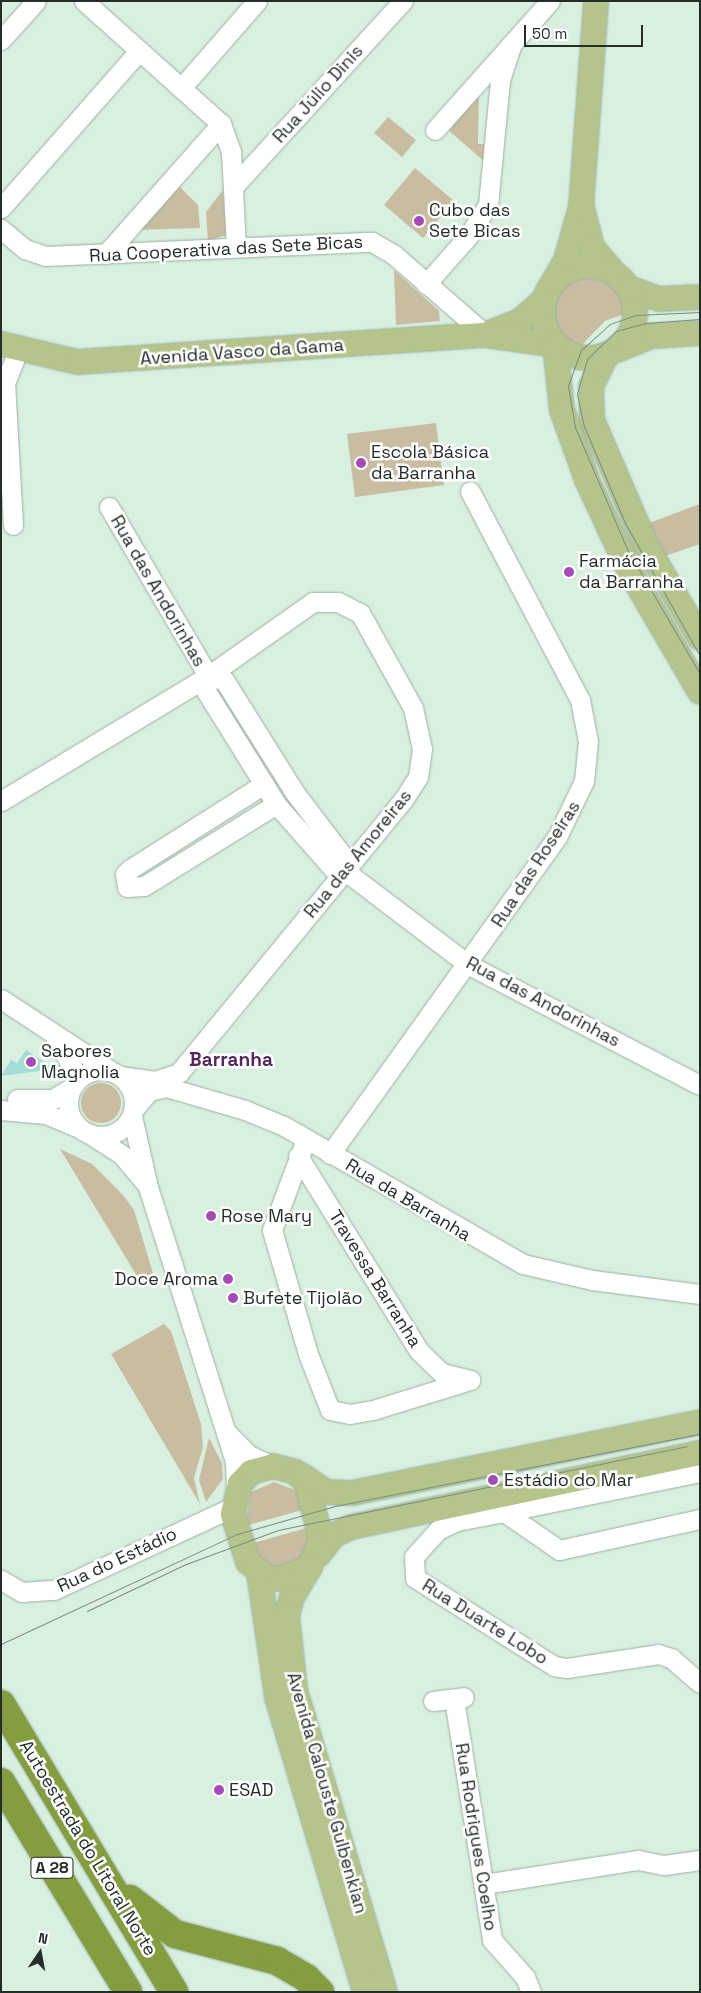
<!DOCTYPE html>
<meta charset="utf-8">
<style>
body{margin:0}
#map{position:relative;width:701px;height:1993px;overflow:hidden;background:#d9efe0;font-family:"Space Grotesk",sans-serif}
div>[style]{position:absolute}
.green>*{inset:0;background:#c9bda1}
.round{border-radius:50%}
.building>*{inset:0;background:#a4dcd6}
.roads{filter:drop-shadow(0 0 1px #9ab0a1) drop-shadow(0 0 1px #9ab0a1)}
.minor>*{height:19px;margin:-9.5px;padding:0 9.5px;transform-origin:9.5px;border-radius:9.5px;background:#fff}
.minor>.ring{margin:-9.5px;padding:0;box-sizing:content-box;background:none;border:19px solid #fff;border-radius:50%}
.major>*{height:24px;margin:-12px;padding:0 12px;transform-origin:12px;border-radius:12px;background:#b5c48b}
.major>.ring{margin:-12px;padding:0;box-sizing:content-box;background:none;border:24px solid #b5c48b;border-radius:50%}
.highway>*{height:28px;margin:-14px;padding:0 14px;transform-origin:14px;border-radius:14px;background:#849d3e}
.tram>*{height:1px;margin:-0.5px;padding:0 0.5px;transform-origin:0.5px;border-radius:0.5px;background:#7c8c81}
.dots>*{width:14px;height:14px;translate:-50% -50%;box-sizing:border-box;border:2px solid #fff;border-radius:50%}
span{translate:-50% -50%;white-space:nowrap;text-align:center;line-height:1.15;-webkit-text-stroke:5px #fff;paint-order:stroke}
.shield-label span{padding:1px 4px;background:#fff;border:1px solid;border-radius:4px;-webkit-text-stroke-width:0}
.shield-label{font-size:16px;color:#242d27;font-weight:700}
.street-label{font-size:18px;color:#242d27}
.poi-label{font-size:18px;color:#242d27}
.left{translate:0 -50%;text-align:left}
.right{translate:-100% -50%;text-align:right}
.neighbourhood-label{font-size:19px;color:#54285c;font-weight:700}
.frame{position:absolute;inset:0;border:2px solid #242d27;pointer-events:none}
.north{position:absolute;left:15px;top:1928px;width:50px;height:50px;-webkit-text-stroke:4px #fff;paint-order:stroke;rotate:12deg;font-size:14px;font-weight:700;line-height:20px;text-align:center;color:#242d27}
.north::after{content:'';display:block;margin:auto;width:18px;height:22px;background:#242d27;clip-path:polygon(50% 0,100% 100%,50% 72%,0 100%)}
.scale{position:absolute;left:524px;top:25px;width:119px;height:22px;box-sizing:border-box;border:2px solid #242d27;border-top:0;padding-left:6px;font-size:15px;line-height:18px;white-space:nowrap;color:#242d27;-webkit-text-stroke:4px #fff;paint-order:stroke}
</style>
<div id="map">
<div class="green">
<div style="clip-path:polygon(479px 93px,478px 144px,484px 144px,485px 162px,447px 129px)"></div>
<div style="clip-path:polygon(388px 117px,416px 140px,402px 157px,374px 133px)"></div>
<div style="clip-path:polygon(415px 168px,454px 201px,423px 238px,384px 205px)"></div>
<div style="clip-path:polygon(178px 185px,198px 205px,200px 228px,137px 230px)"></div>
<div style="clip-path:polygon(223px 190px,226px 235px,208px 241px,206px 212px)"></div>
<div style="clip-path:polygon(394px 270px,439px 311px,440px 321px,396px 325px)"></div>
<div style="clip-path:polygon(582px 276px,611px 283px,624px 298px,627px 313px,605px 321px,577px 350px,557px 334px,551px 310px,561px 288px)"></div>
<div style="clip-path:polygon(436px 423px,444px 485px,355px 497px,347px 434px)"></div>
<div style="clip-path:polygon(700px 504px,700px 544px,665px 556px,649px 523px)"></div>
<div class="round" style="left:81px;top:1083px;width:40px;height:40px"></div>
<div style="clip-path:polygon(60px 1149px,92px 1164px,123px 1195px,134px 1210px,153px 1273px,140px 1281px)"></div>
<div style="clip-path:polygon(164px 1324px,171px 1331px,201px 1424px,203px 1447px,194px 1478px,200px 1504px,111px 1354px)"></div>
<div style="clip-path:polygon(209px 1438px,222px 1463px,223px 1479px,206px 1502px,199px 1480px)"></div>
<div style="clip-path:polygon(274px 1482px,295px 1490px,306px 1509px,245px 1526px,251px 1492px)"></div>
<div style="clip-path:polygon(310px 1527px,311px 1540px,299px 1566px,265px 1568px,250px 1544px)"></div>
</div>
<div class="building">
<div style="clip-path:polygon(26px 1050px,55px 1069px,1px 1076px,11px 1060px,17px 1063px)"></div>
</div>
<div class="roads">
<div class="minor">
<div style="left:84px;top:1px;width:184px;rotate:41.9deg"></div>
<div style="left:221px;top:124px;width:30px;rotate:70deg"></div>
<div style="left:231px;top:152px;width:94px;rotate:87deg"></div>
<div style="left:1px;top:40px;width:52px;rotate:-48.1deg"></div>
<div style="left:182px;top:87px;width:114px;rotate:-48.9deg"></div>
<div style="left:435px;top:130px;width:173px;rotate:-48.3deg"></div>
<div style="left:233px;top:187px;width:252px;rotate:-47.6deg"></div>
<div style="left:1px;top:208px;width:209px;rotate:-48.7deg"></div>
<div style="left:1px;top:229px;width:31px;rotate:40deg"></div>
<div style="left:25px;top:249px;width:21px;rotate:19deg"></div>
<div style="left:45px;top:256px;width:327px;rotate:-2.5deg"></div>
<div style="left:372px;top:242px;width:24px;rotate:30deg"></div>
<div style="left:393px;top:254px;width:123px;rotate:41.1deg"></div>
<div style="left:106px;top:254px;width:174px;rotate:-48.5deg"></div>
<div style="left:426px;top:284px;width:65px;rotate:-48.7deg"></div>
<div style="left:469px;top:235px;width:36px;rotate:-58deg"></div>
<div style="left:488px;top:205px;width:126px;rotate:-84.5deg"></div>
<div style="left:500px;top:80px;width:36px;rotate:-72deg"></div>
<div style="left:109px;top:507px;width:196px;rotate:59.6deg"></div>
<div style="left:208px;top:676px;width:15px;rotate:98deg"></div>
<div style="left:206px;top:691px;width:133px;rotate:58.2deg"></div>
<div style="left:276px;top:804px;width:91px;rotate:48.6deg"></div>
<div style="left:336px;top:872px;width:9px;rotate:-6deg"></div>
<div style="left:345px;top:871px;width:11px;rotate:-85deg"></div>
<div style="left:346px;top:860px;width:84px;rotate:-127.3deg"></div>
<div style="left:295px;top:793px;width:133px;rotate:-122.1deg"></div>
<div style="left:224px;top:680px;width:16px;rotate:-166deg"></div>
<div style="left:13px;top:525px;width:142px;rotate:-93.2deg"></div>
<div style="left:5px;top:383px;width:35px;rotate:-68deg"></div>
<div style="left:264px;top:784px;width:159px;rotate:147.6deg"></div>
<div style="left:130px;top:869px;width:7px;rotate:135deg"></div>
<div style="left:125px;top:874px;width:13px;rotate:81deg"></div>
<div style="left:127px;top:887px;width:17px;rotate:-3deg"></div>
<div style="left:144px;top:886px;width:155px;rotate:-31.8deg"></div>
<div style="left:1px;top:801px;width:242px;rotate:-31.1deg"></div>
<div style="left:208px;top:676px;width:128px;rotate:-35.2deg"></div>
<div style="left:313px;top:602px;width:25px"></div>
<div style="left:338px;top:602px;width:25px;rotate:27deg"></div>
<div style="left:360px;top:613px;width:109px;rotate:60.8deg"></div>
<div style="left:413px;top:708px;width:42px;rotate:77.6deg"></div>
<div style="left:422px;top:749px;width:28px;rotate:98deg"></div>
<div style="left:418px;top:777px;width:27px;rotate:123deg"></div>
<div style="left:403px;top:800px;width:353px;rotate:129.4deg"></div>
<div style="left:179px;top:1073px;width:25px;rotate:162deg"></div>
<div style="left:155px;top:1081px;width:34px;rotate:-172deg"></div>
<div style="left:345px;top:871px;width:156px;rotate:37.2deg"></div>
<div style="left:469px;top:965px;width:260px;rotate:27.5deg"></div>
<div style="left:1px;top:999px;width:131px;rotate:33.2deg"></div>
<div style="left:56px;top:1038px;width:35px;rotate:61deg"></div>
<div style="left:73px;top:1069px;width:13px;rotate:81deg"></div>
<div class="ring" style="left:68px;top:1070px;width:47px;height:47px"></div>
<div style="left:17px;top:1099px;width:36px"></div>
<div style="left:53px;top:1099px;width:21px;rotate:-31deg"></div>
<div style="left:134px;top:1109px;width:23px;rotate:-50deg"></div>
<div style="left:149px;top:1091px;width:17px;rotate:-13deg"></div>
<div style="left:166px;top:1087px;width:82px;rotate:16.2deg"></div>
<div style="left:245px;top:1110px;width:42px;rotate:22.3deg"></div>
<div style="left:284px;top:1126px;width:276px;rotate:30deg"></div>
<div style="left:523px;top:1264px;width:71px;rotate:13.1deg"></div>
<div style="left:592px;top:1280px;width:109px;rotate:7.4deg"></div>
<div style="left:1px;top:1110px;width:45px;rotate:5.1deg"></div>
<div style="left:46px;top:1114px;width:34px;rotate:23deg"></div>
<div style="left:132px;top:1116px;width:73px;rotate:77.3deg"></div>
<div style="left:148px;top:1187px;width:288px;rotate:72.4deg"></div>
<div style="left:235px;top:1462px;width:29px;rotate:88deg"></div>
<div style="left:93px;top:1136px;width:35px;rotate:33deg"></div>
<div style="left:122px;top:1155px;width:35px;rotate:50deg"></div>
<div style="left:306px;top:1139px;width:97px;rotate:110.5deg"></div>
<div style="left:272px;top:1230px;width:129px;rotate:73.8deg"></div>
<div style="left:308px;top:1354px;width:60px;rotate:68.6deg"></div>
<div style="left:330px;top:1410px;width:20px;rotate:11deg"></div>
<div style="left:350px;top:1414px;width:23px;rotate:-10deg"></div>
<div style="left:373px;top:1410px;width:102px;rotate:-17.2deg"></div>
<div style="left:330px;top:1154px;width:390px;rotate:-54.4deg"></div>
<div style="left:557px;top:837px;width:62px;rotate:-64.3deg"></div>
<div style="left:584px;top:781px;width:40px;rotate:-84.3deg"></div>
<div style="left:588px;top:741px;width:42px;rotate:-101deg"></div>
<div style="left:580px;top:700px;width:236px;rotate:-117.8deg"></div>
<div style="left:298px;top:1156px;width:229px;rotate:58.2deg"></div>
<div style="left:419px;top:1351px;width:32px;rotate:44deg"></div>
<div style="left:442px;top:1373px;width:29px;rotate:14deg"></div>
<div style="left:228px;top:1434px;width:30px;rotate:45deg"></div>
<div style="left:249px;top:1455px;width:26px;rotate:25deg"></div>
<div style="left:700px;top:1472px;width:200px;rotate:168.5deg"></div>
<div style="left:504px;top:1512px;width:67px;rotate:34.6deg"></div>
<div style="left:559px;top:1550px;width:144px;rotate:-12.4deg"></div>
<div style="left:504px;top:1512px;width:48px;rotate:169.2deg"></div>
<div style="left:457px;top:1521px;width:21px;rotate:155deg"></div>
<div style="left:438px;top:1530px;width:36px;rotate:132deg"></div>
<div style="left:414px;top:1557px;width:21px;rotate:87deg"></div>
<div style="left:415px;top:1578px;width:165px;rotate:32.3deg"></div>
<div style="left:554px;top:1666px;width:13px;rotate:9deg"></div>
<div style="left:567px;top:1668px;width:92px;rotate:-8.7deg"></div>
<div style="left:658px;top:1654px;width:14px;rotate:17deg"></div>
<div style="left:671px;top:1658px;width:38px;rotate:41deg"></div>
<div style="left:1px;top:1580px;width:24px;rotate:30deg"></div>
<div style="left:22px;top:1592px;width:32px;rotate:-4deg"></div>
<div style="left:54px;top:1590px;width:197px;rotate:-24.9deg"></div>
<div style="left:454px;top:1699px;width:244px;rotate:81deg"></div>
<div style="left:492px;top:1940px;width:50px;rotate:48.3deg"></div>
<div style="left:525px;top:1977px;width:16px;rotate:68deg"></div>
<div style="left:433px;top:1701px;width:31px;rotate:-7deg"></div>
<div style="left:484px;top:1884px;width:156px;rotate:-8.9deg"></div>
<div style="left:638px;top:1860px;width:26px;rotate:11deg"></div>
<div style="left:664px;top:1865px;width:36px;rotate:-8deg"></div>
</div>
<div class="major">
<div style="left:582px;top:208px;width:40px;rotate:75.6deg"></div>
<div style="left:592px;top:247px;width:35px;rotate:50deg"></div>
<div class="ring" style="left:543px;top:266px;width:68px;height:68px"></div>
<div style="left:554px;top:281px;width:24px;rotate:-60deg"></div>
<div style="left:566px;top:260px;width:55px;rotate:-74.2deg"></div>
<div style="left:581px;top:207px;width:207px;rotate:-85.8deg"></div>
<div style="left:629px;top:288px;width:32px;rotate:20deg"></div>
<div style="left:659px;top:299px;width:41px;rotate:-2.8deg"></div>
<div style="left:490px;top:333px;width:32px;rotate:-22deg"></div>
<div style="left:520px;top:321px;width:30px;rotate:-41deg"></div>
<div style="left:1px;top:344px;width:78px;rotate:13.3deg"></div>
<div style="left:77px;top:362px;width:410px;rotate:-3.8deg"></div>
<div style="left:486px;top:335px;width:70px;rotate:8.2deg"></div>
<div style="left:555px;top:345px;width:65px;rotate:83.9deg"></div>
<div style="left:562px;top:410px;width:74px;rotate:70.3deg"></div>
<div style="left:587px;top:480px;width:99px;rotate:65deg"></div>
<div style="left:629px;top:570px;width:141px;rotate:59.8deg"></div>
<div style="left:619px;top:349px;width:35px;rotate:-22deg"></div>
<div style="left:652px;top:336px;width:48px;rotate:-3.6deg"></div>
<div style="left:606px;top:356px;width:34px;rotate:116deg"></div>
<div style="left:591px;top:387px;width:33px;rotate:88deg"></div>
<div style="left:592px;top:420px;width:138px;rotate:66.6deg"></div>
<div style="left:647px;top:547px;width:105px;rotate:59.8deg"></div>
<div style="left:273px;top:1466px;width:23px;rotate:15deg"></div>
<div style="left:295px;top:1472px;width:15px;rotate:42deg"></div>
<div style="left:306px;top:1482px;width:58px;rotate:75deg"></div>
<div style="left:321px;top:1538px;width:31px;rotate:111deg"></div>
<div style="left:310px;top:1567px;width:30px;rotate:157deg"></div>
<div style="left:282px;top:1579px;width:16px;rotate:-173deg"></div>
<div style="left:266px;top:1577px;width:23px;rotate:-140deg"></div>
<div style="left:248px;top:1562px;width:50px;rotate:-107.4deg"></div>
<div style="left:233px;top:1514px;width:31px;rotate:-77deg"></div>
<div style="left:240px;top:1484px;width:16px;rotate:-47deg"></div>
<div style="left:251px;top:1472px;width:23px;rotate:-15deg"></div>
<div style="left:301px;top:1475px;width:30px;rotate:34deg"></div>
<div style="left:326px;top:1492px;width:26px;rotate:2deg"></div>
<div style="left:352px;top:1493px;width:355px;rotate:-11.5deg"></div>
<div style="left:319px;top:1554px;width:24px;rotate:-52deg"></div>
<div style="left:334px;top:1535px;width:19px;rotate:-25deg"></div>
<div style="left:351px;top:1527px;width:357px;rotate:-12deg"></div>
<div style="left:310px;top:1567px;width:35px;rotate:121deg"></div>
<div style="left:292px;top:1597px;width:20px;rotate:105deg"></div>
<div style="left:287px;top:1616px;width:74px;rotate:83.8deg"></div>
<div style="left:295px;top:1690px;width:315px;rotate:73.4deg"></div>
<div style="left:259px;top:1573px;width:125px;rotate:81.7deg"></div>
<div style="left:277px;top:1697px;width:308px;rotate:73.4deg"></div>
</div>
<div class="highway">
<div style="left:1px;top:1704px;width:336px;rotate:59deg"></div>
<div style="left:1px;top:1782px;width:245px;rotate:58.8deg"></div>
<div style="left:130px;top:1899px;width:57px;rotate:37.9deg"></div>
<div style="left:175px;top:1934px;width:106px;rotate:14.8deg"></div>
<div style="left:277px;top:1961px;width:34px;rotate:30deg"></div>
<div style="left:306px;top:1978px;width:20px;rotate:45deg"></div>
</div>
</div>
<div class="tram">
<div style="left:700px;top:312px;width:64px;rotate:177.3deg"></div>
<div style="left:636px;top:315px;width:28px;rotate:161deg"></div>
<div style="left:610px;top:324px;width:39px;rotate:138deg"></div>
<div style="left:581px;top:350px;width:38px;rotate:110deg"></div>
<div style="left:568px;top:386px;width:42px;rotate:80.3deg"></div>
<div style="left:575px;top:427px;width:133px;rotate:66.9deg"></div>
<div style="left:627px;top:549px;width:145px;rotate:59.7deg"></div>
<div style="left:700px;top:319px;width:54px;rotate:175.8deg"></div>
<div style="left:646px;top:323px;width:31px;rotate:165deg"></div>
<div style="left:616px;top:331px;width:40px;rotate:136deg"></div>
<div style="left:587px;top:359px;width:36px;rotate:106deg"></div>
<div style="left:577px;top:394px;width:33px;rotate:78deg"></div>
<div style="left:584px;top:426px;width:105px;rotate:67.1deg"></div>
<div style="left:625px;top:523px;width:153px;rotate:60.6deg"></div>
<div style="left:87px;top:1611px;width:110px;rotate:-25.4deg"></div>
<div style="left:186px;top:1564px;width:98px;rotate:-20.3deg"></div>
<div style="left:278px;top:1530px;width:417px;rotate:-11.6deg"></div>
<div style="left:1px;top:1644px;width:260px;rotate:-25deg"></div>
<div style="left:237px;top:1534px;width:102px;rotate:-15.9deg"></div>
<div style="left:335px;top:1506px;width:372px;rotate:-11.2deg"></div>
</div>
<div class="dots">
<div style="left:419px;top:221px;background:#a64bb6"></div>
<div style="left:361px;top:463px;background:#a64bb6"></div>
<div style="left:569px;top:572px;background:#a64bb6"></div>
<div style="left:31px;top:1062px;background:#a64bb6"></div>
<div style="left:211px;top:1216px;background:#a64bb6"></div>
<div style="left:228px;top:1279px;background:#a64bb6"></div>
<div style="left:233px;top:1298px;background:#a64bb6"></div>
<div style="left:493px;top:1480px;background:#a64bb6"></div>
<div style="left:219px;top:1790px;background:#a64bb6"></div>
</div>
<div class="shield-label">
<span style="left:52px;top:1868px">A 28</span>
</div>
<div class="street-label">
<span style="left:318px;top:94px;rotate:-48deg">Rua Júlio Dinis</span>
<span style="left:226px;top:249px;rotate:-3deg">Rua Cooperativa das Sete Bicas</span>
<span style="left:242px;top:352px;rotate:-4deg">Avenida Vasco da Gama</span>
<span style="left:158px;top:591px;rotate:60deg">Rua das Andorinhas</span>
<span style="left:358px;top:854px;rotate:-51deg">Rua das Amoreiras</span>
<span style="left:536px;top:864px;rotate:-57deg">Rua das Roseiras</span>
<span style="left:543px;top:1002px;rotate:28deg">Rua das Andorinhas</span>
<span style="left:408px;top:1200px;rotate:31deg">Rua da Barranha</span>
<span style="left:375px;top:1279px;rotate:58deg">Travessa Barranha</span>
<span style="left:117px;top:1560px;rotate:-25deg">Rua do Estádio</span>
<span style="left:485px;top:1622px;rotate:32deg">Rua Duarte Lobo</span>
<span style="left:327px;top:1793px;rotate:74deg">Avenida Calouste Gulbenkian</span>
<span style="left:476px;top:1837px;rotate:81deg">Rua Rodrigues Coelho</span>
<span style="left:88px;top:1848px;rotate:59deg">Autoestrada do Litoral Norte</span>
</div>
<div class="poi-label">
<span class="left" style="left:429px;top:221px">Cubo das<br>Sete Bicas</span>
<span class="left" style="left:371px;top:463px">Escola Básica<br>da Barranha</span>
<span class="left" style="left:579px;top:572px">Farmácia<br>da Barranha</span>
<span class="left" style="left:41px;top:1062px">Sabores<br>Magnolia</span>
<span class="left" style="left:221px;top:1216px">Rose Mary</span>
<span class="right" style="left:218px;top:1279px">Doce Aroma</span>
<span class="left" style="left:243px;top:1298px">Bufete Tijolão</span>
<span class="left" style="left:504px;top:1480px">Estádio do Mar</span>
<span class="left" style="left:229px;top:1790px">ESAD</span>
</div>
<div class="neighbourhood-label">
<span style="left:231px;top:1060px">Barranha</span>
</div>
<div class="frame"></div>
<div class="north">N</div>
<div class="scale">50 m</div>
</div>
